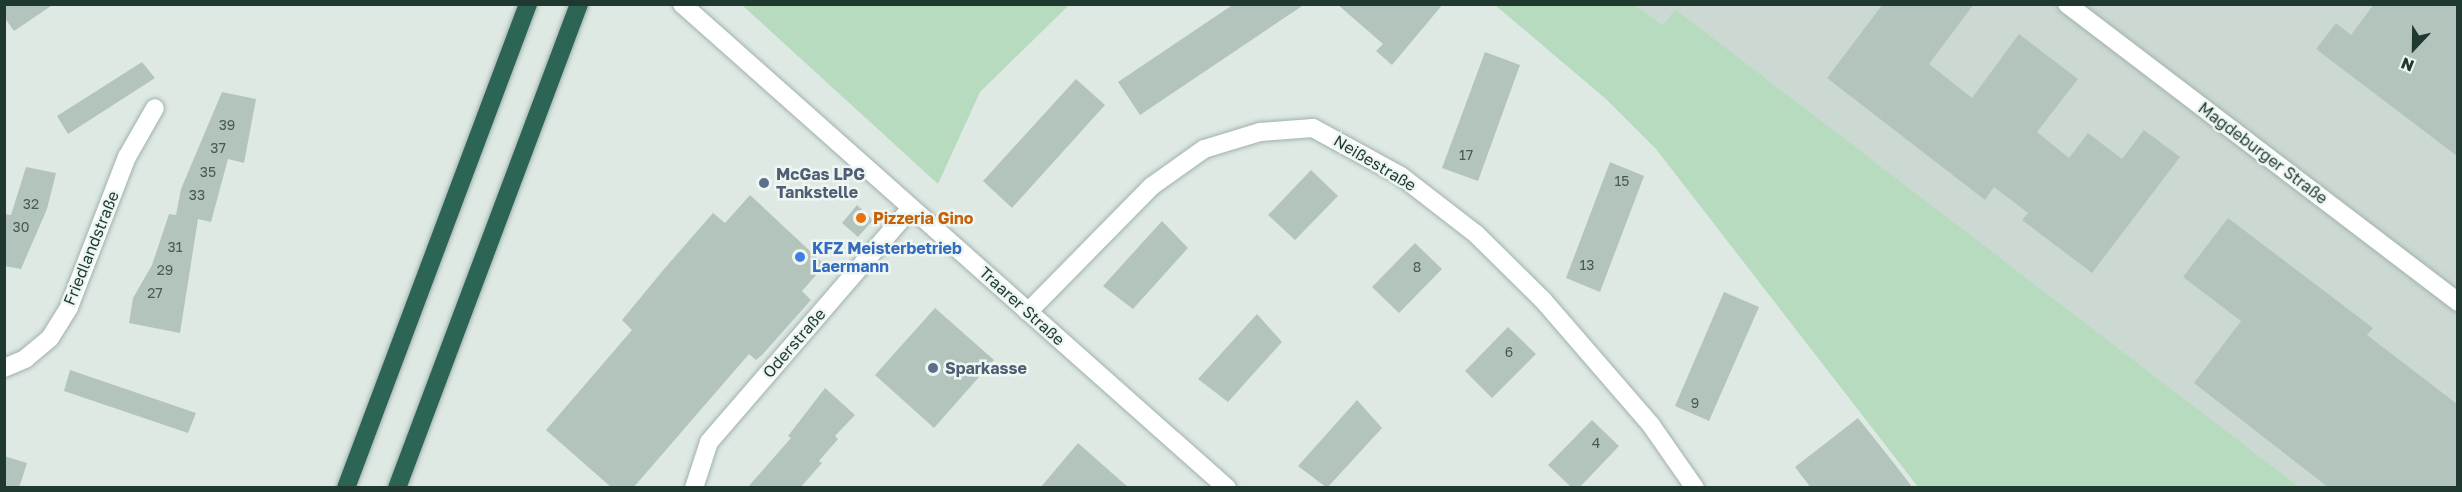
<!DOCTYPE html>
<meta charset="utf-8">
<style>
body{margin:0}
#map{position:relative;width:2462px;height:492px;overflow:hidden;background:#dee9e4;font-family:"Golos Text",sans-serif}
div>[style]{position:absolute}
.built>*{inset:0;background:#ccd9d2}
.green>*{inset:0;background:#b6dbbe}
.building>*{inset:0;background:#b3c4bc}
.roads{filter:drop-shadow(0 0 2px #a1b1ab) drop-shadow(0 0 2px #a1b1ab)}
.street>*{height:18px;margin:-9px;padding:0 9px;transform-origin:9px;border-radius:9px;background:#fff}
.secondary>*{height:18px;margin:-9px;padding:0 9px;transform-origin:9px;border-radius:9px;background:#fff}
.highway>*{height:18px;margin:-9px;padding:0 9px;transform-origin:9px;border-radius:9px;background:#2c6556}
.dots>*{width:16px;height:16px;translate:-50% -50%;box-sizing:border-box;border:3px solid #eef6f2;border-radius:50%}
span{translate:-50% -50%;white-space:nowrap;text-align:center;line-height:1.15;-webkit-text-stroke:5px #eef6f2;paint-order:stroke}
.number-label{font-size:14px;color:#445c54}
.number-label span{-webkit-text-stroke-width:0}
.street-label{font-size:16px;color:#1f3931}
.service-label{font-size:16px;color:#4e5e75;font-weight:700}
.left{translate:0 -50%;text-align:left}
.food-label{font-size:16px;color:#c56008;font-weight:700}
.shop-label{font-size:16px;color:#366cbe;font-weight:700}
.frame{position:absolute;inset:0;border:6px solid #1f3931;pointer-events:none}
.north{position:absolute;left:2384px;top:18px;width:60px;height:60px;-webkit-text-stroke:4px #eef6f2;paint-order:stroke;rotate:202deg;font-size:16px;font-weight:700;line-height:24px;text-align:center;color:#1f3931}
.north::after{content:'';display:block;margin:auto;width:21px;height:27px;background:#1f3931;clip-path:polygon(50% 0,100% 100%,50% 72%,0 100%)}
</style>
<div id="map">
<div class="built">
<div style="clip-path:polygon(1635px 5px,2457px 5px,2457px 487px,2295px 487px,1675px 9px,1663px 25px)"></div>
</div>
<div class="green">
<div style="clip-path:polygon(742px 5px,1069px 5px,980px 92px,938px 184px)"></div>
<div style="clip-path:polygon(1495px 5px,1635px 5px,1663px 25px,1675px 9px,2299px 487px,1918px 487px,1656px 149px,1606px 99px)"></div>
</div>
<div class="building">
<div style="clip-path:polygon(4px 4px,54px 4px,14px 31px,4px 17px)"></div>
<div style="clip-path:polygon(1234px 4px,1305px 4px,1140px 115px,1118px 82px)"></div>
<div style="clip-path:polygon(1337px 4px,1443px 4px,1392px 65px,1376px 51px,1383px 44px)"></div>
<div style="clip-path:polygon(1883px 4px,1974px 4px,1929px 64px,1972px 98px,2019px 34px,2078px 79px,2037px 132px,2069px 158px,2088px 133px,2122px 159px,2144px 130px,2180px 157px,2092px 273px,2022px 220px,2028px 213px,1994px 187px,1985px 200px,1827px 78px)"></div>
<div style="clip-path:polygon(2374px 4px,2457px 4px,2457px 156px,2316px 49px,2336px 23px,2351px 35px)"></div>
<div style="clip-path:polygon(1485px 52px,1520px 65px,1478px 181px,1442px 168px)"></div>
<div style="clip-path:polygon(142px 62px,155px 78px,68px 134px,57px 116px)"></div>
<div style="clip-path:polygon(1076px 79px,1105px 105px,1012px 208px,983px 181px)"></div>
<div style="clip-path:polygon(222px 92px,256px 99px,244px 163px,228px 159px,211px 222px,198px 219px,180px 333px,129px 323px,133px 298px,152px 265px,169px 214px,176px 215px,181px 189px)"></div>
<div style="clip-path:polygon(1610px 162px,1644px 176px,1600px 292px,1566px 278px)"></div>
<div style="clip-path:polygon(26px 167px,56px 173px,47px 209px,21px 269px,4px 266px,4px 214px,11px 215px)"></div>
<div style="clip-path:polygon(1311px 170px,1338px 196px,1295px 240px,1268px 215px)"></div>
<div style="clip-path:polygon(750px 195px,825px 265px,802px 291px,811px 300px,762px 355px,756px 360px,749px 354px,633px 488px,612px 488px,546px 430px,632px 330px,622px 320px,665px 268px,713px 213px,725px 223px)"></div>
<div style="clip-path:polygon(857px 205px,873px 220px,858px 237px,842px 223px)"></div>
<div style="clip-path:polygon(2228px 218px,2373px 328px,2367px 335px,2457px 404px,2457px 488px,2329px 488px,2194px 383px,2241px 321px,2183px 277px)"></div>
<div style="clip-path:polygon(1162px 221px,1188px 248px,1133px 309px,1103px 286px)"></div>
<div style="clip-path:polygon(1415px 243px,1442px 269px,1399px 313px,1372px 287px)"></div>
<div style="clip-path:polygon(1724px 292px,1759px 307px,1709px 421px,1675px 406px)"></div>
<div style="clip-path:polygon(935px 308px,994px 360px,934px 428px,875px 375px)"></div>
<div style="clip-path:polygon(1257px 314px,1282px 342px,1228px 402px,1198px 379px)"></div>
<div style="clip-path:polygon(1508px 327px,1536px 354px,1492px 398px,1465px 371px)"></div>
<div style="clip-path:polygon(70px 370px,196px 413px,188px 433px,64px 391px)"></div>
<div style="clip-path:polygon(825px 388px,855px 415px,835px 436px,838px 439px,819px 461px,822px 463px,800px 488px,747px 488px,791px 438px,788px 436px)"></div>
<div style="clip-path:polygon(1357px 400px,1382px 428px,1327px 488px,1298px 466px)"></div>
<div style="clip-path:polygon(1858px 418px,1893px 462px,1913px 488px,1811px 488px,1795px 467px)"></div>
<div style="clip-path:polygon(1592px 420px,1619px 446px,1579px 488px,1572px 488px,1548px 465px)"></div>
<div style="clip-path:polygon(1078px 443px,1129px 488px,1040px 488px)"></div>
<div style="clip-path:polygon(4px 456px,27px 463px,19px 488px,4px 488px)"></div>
</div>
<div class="roads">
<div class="street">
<div style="left:2067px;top:4px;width:492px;rotate:37.3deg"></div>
<div style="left:1028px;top:312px;width:177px;rotate:-45.5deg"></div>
<div style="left:1152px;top:186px;width:64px;rotate:-35.4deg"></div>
<div style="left:1204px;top:149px;width:59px;rotate:-16.9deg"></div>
<div style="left:1260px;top:132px;width:53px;rotate:-4.3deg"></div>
<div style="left:1313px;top:128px;width:100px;rotate:28.6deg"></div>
<div style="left:1401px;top:176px;width:95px;rotate:37.7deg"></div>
<div style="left:1476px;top:234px;width:93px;rotate:44.6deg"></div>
<div style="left:1542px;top:299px;width:167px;rotate:49.1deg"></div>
<div style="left:1651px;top:425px;width:77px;rotate:55.1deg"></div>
<div style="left:4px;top:368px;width:23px;rotate:-23deg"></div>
<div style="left:25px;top:359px;width:33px;rotate:-40deg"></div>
<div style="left:50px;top:338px;width:36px;rotate:-58deg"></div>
<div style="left:69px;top:307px;width:161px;rotate:-68.9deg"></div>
<div style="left:127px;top:157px;width:56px;rotate:-60.3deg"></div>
<div style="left:694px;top:488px;width:48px;rotate:-71.9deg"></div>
<div style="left:709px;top:442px;width:309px;rotate:-49.2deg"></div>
</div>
<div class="secondary">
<div style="left:682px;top:4px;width:729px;rotate:41.61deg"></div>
</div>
<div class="highway">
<div style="left:346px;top:488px;width:517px;rotate:-69.39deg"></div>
<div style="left:397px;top:488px;width:517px;rotate:-69.39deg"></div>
</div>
</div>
<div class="dots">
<div style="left:764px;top:183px;background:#5c6f8a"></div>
<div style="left:861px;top:218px;background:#e8710a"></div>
<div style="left:800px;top:257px;background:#3f7fe0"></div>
<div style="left:933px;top:368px;background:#5c6f8a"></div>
</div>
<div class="number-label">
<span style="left:227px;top:125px">39</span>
<span style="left:218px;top:148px">37</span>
<span style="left:1466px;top:155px">17</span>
<span style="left:208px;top:172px">35</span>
<span style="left:1622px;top:181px">15</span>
<span style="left:197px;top:195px">33</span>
<span style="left:31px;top:204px">32</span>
<span style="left:21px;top:227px">30</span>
<span style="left:175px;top:247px">31</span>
<span style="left:1587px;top:265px">13</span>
<span style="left:1417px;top:267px">8</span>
<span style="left:165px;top:270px">29</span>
<span style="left:155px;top:293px">27</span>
<span style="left:1509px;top:352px">6</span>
<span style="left:1695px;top:403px">9</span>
<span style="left:1596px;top:443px">4</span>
</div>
<div class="street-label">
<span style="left:2263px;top:153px;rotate:37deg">Magdeburger Straße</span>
<span style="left:1375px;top:163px;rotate:31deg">Neißestraße</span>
<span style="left:91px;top:248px;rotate:-68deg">Friedlandstraße</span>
<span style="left:1022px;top:306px;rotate:42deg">Traarer Straße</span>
<span style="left:794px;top:343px;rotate:-49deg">Oderstraße</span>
</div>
<div class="service-label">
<span class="left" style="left:776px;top:183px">McGas LPG<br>Tankstelle</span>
<span class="left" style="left:945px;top:368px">Sparkasse</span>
</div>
<div class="food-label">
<span class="left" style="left:873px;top:218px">Pizzeria Gino</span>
</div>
<div class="shop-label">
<span class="left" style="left:812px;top:257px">KFZ Meisterbetrieb<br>Laermann</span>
</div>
<div class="frame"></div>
<div class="north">N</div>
</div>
